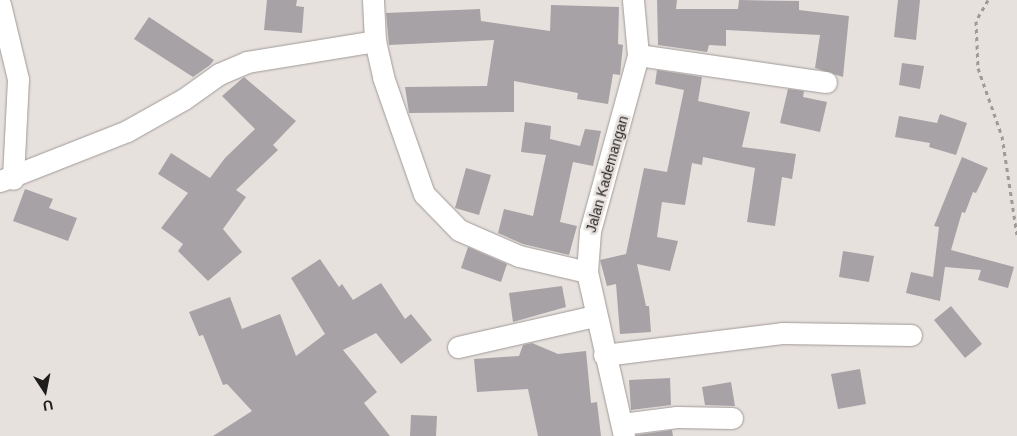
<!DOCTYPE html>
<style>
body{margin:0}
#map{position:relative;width:1017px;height:436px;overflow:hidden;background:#e7e1de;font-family:Arial,sans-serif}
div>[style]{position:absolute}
.building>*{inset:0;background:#a7a2a6}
.path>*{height:3px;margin-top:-1.5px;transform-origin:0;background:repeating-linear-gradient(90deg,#9e9a97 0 4px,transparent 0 8px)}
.roads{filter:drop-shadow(0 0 1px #a09a97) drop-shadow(0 0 1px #a09a97)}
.street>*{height:21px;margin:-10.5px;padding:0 10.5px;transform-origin:10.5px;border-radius:10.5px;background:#fff}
span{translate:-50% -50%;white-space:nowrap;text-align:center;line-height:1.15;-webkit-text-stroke:5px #e7e1de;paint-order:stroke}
.street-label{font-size:14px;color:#1f1d1c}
.north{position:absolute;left:20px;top:366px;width:50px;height:50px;-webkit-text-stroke:4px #e7e1de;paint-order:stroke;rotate:169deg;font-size:14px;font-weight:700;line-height:20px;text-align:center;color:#1f1d1c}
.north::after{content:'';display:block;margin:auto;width:18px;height:22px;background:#1f1d1c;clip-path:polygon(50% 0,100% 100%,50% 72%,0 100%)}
</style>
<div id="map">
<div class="building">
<div style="clip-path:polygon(267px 0,297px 0,296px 6px,304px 7px,302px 33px,264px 30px)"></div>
<div style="clip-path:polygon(657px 0,677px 0,676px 9px,738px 9px,739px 0,799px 1px,799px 10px,849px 16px,843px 77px,815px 68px,820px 35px,726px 30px,726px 46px,709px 45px,707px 52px,658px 45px)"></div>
<div style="clip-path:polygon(898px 0,920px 0,916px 40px,894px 37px)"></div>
<div style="clip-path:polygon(551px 5px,619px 7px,618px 44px,623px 45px,620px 75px,613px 74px,608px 104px,577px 99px,578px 93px,514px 81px,514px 112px,409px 113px,405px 87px,487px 86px,494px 40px,389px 45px,386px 13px,480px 9px,481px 21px,550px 31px)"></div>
<div style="clip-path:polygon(149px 17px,214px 60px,210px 65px,193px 77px,134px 39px)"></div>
<div style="clip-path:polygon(902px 63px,924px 66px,920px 89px,899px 85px)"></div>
<div style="clip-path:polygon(657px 70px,702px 77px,698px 101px,750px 112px,742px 147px,796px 154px,792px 179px,782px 177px,775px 226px,747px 222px,755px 168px,703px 157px,702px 165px,692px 163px,685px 205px,662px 202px,657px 237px,678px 241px,670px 271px,637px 264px,646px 306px,649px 306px,651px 332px,620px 334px,616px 284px,607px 286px,600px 260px,626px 254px,644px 168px,667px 172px,684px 90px,655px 84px)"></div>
<div style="clip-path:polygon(244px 77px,296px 121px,273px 145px,278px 150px,236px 190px,246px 197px,223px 229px,242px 252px,208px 281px,178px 251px,183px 244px,161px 228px,188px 193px,158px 174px,171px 153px,210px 178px,225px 158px,255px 129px,222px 96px)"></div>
<div style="clip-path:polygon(788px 89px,804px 91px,803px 97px,827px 102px,820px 132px,780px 123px)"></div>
<div style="clip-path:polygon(940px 114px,967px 123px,956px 155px,929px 147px,930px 143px,895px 137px,899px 116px,937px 123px)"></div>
<div style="clip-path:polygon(525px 122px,551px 126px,550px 139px,580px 146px,585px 129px,601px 131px,593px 166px,573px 162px,560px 222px,577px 226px,569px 255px,523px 244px,498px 233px,504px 209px,533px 216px,546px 155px,521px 152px)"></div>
<div style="clip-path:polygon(962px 157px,988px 168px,976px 193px,973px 192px,965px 213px,962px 212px,951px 250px,1014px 267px,1008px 288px,978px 280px,981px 270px,945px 267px,940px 301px,906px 293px,911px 272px,933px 277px,939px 227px,934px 226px)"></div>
<div style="clip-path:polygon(466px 168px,491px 175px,479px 215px,455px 208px)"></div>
<div style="clip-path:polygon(25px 189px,53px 199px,49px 208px,77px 218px,68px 241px,13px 221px)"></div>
<div style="clip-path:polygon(468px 247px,507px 264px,501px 282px,461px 268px)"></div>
<div style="clip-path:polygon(843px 251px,874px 256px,869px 282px,839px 277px)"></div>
<div style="clip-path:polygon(320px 259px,339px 287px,342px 284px,353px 300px,381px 283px,405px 319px,411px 314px,432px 340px,401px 364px,376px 333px,343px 350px,377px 392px,364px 403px,390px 436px,213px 436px,252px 411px,227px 384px,223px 385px,203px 335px,199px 336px,189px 312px,230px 297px,242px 329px,280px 314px,296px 356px,325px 334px,291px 278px)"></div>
<div style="clip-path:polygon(562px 286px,566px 307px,513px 322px,509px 293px)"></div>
<div style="clip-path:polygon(951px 306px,982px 344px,965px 358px,934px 320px)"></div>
<div style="clip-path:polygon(532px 343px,558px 354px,586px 351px,591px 403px,597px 402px,601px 436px,538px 436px,528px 389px,477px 392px,474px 359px,519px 356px,523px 345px)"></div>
<div style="clip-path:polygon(860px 369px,866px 404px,838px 409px,831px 374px)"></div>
<div style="clip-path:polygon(670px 378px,671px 405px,631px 410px,629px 380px)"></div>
<div style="clip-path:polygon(731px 382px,735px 406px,705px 405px,702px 387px)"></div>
<div style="clip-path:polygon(411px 415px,437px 416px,436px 436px,410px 436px)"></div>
<div style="clip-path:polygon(672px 430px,673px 436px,636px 436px,636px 435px)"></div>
</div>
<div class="path">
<div style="left:988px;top:0;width:24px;rotate:120deg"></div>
<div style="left:976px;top:21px;width:47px;rotate:87.6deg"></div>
<div style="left:978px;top:68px;width:72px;rotate:70.6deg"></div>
<div style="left:1002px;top:136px;width:100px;rotate:81.4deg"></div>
</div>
<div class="roads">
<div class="street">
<div style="left:373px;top:0;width:41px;rotate:87.2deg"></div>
<div style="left:375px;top:41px;width:37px;rotate:77deg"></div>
<div style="left:383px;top:77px;width:124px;rotate:70.7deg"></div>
<div style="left:424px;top:194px;width:50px;rotate:45.8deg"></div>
<div style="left:459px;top:230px;width:65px;rotate:23.4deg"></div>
<div style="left:519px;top:256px;width:70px;rotate:13.2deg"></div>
<div style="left:0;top:4px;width:77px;rotate:76.5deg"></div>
<div style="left:18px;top:79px;width:100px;rotate:92.9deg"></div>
<div style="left:638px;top:55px;width:190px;rotate:8.2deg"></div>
<div style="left:0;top:181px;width:136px;rotate:-21.5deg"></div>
<div style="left:127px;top:131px;width:65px;rotate:-29.3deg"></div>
<div style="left:184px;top:99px;width:43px;rotate:-35.5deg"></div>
<div style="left:219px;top:74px;width:30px;rotate:-23deg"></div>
<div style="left:247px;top:62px;width:130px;rotate:-9.3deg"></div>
<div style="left:458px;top:347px;width:140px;rotate:-12.8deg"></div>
<div style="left:604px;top:355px;width:179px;rotate:-7deg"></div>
<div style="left:782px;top:333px;width:129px;rotate:0.9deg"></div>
<div style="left:622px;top:424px;width:55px;rotate:-7.3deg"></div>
<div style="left:677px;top:417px;width:55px;rotate:1deg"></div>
<div style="left:624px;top:436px;width:168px;rotate:-102.7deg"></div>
<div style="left:587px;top:272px;width:41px;rotate:-85.8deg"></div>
<div style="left:590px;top:231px;width:182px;rotate:-74.7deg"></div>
<div style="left:638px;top:55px;width:55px;rotate:-95.2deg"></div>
</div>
</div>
<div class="street-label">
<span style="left:607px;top:174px;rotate:-74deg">Jalan Kademangan</span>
</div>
<div class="north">U</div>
</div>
